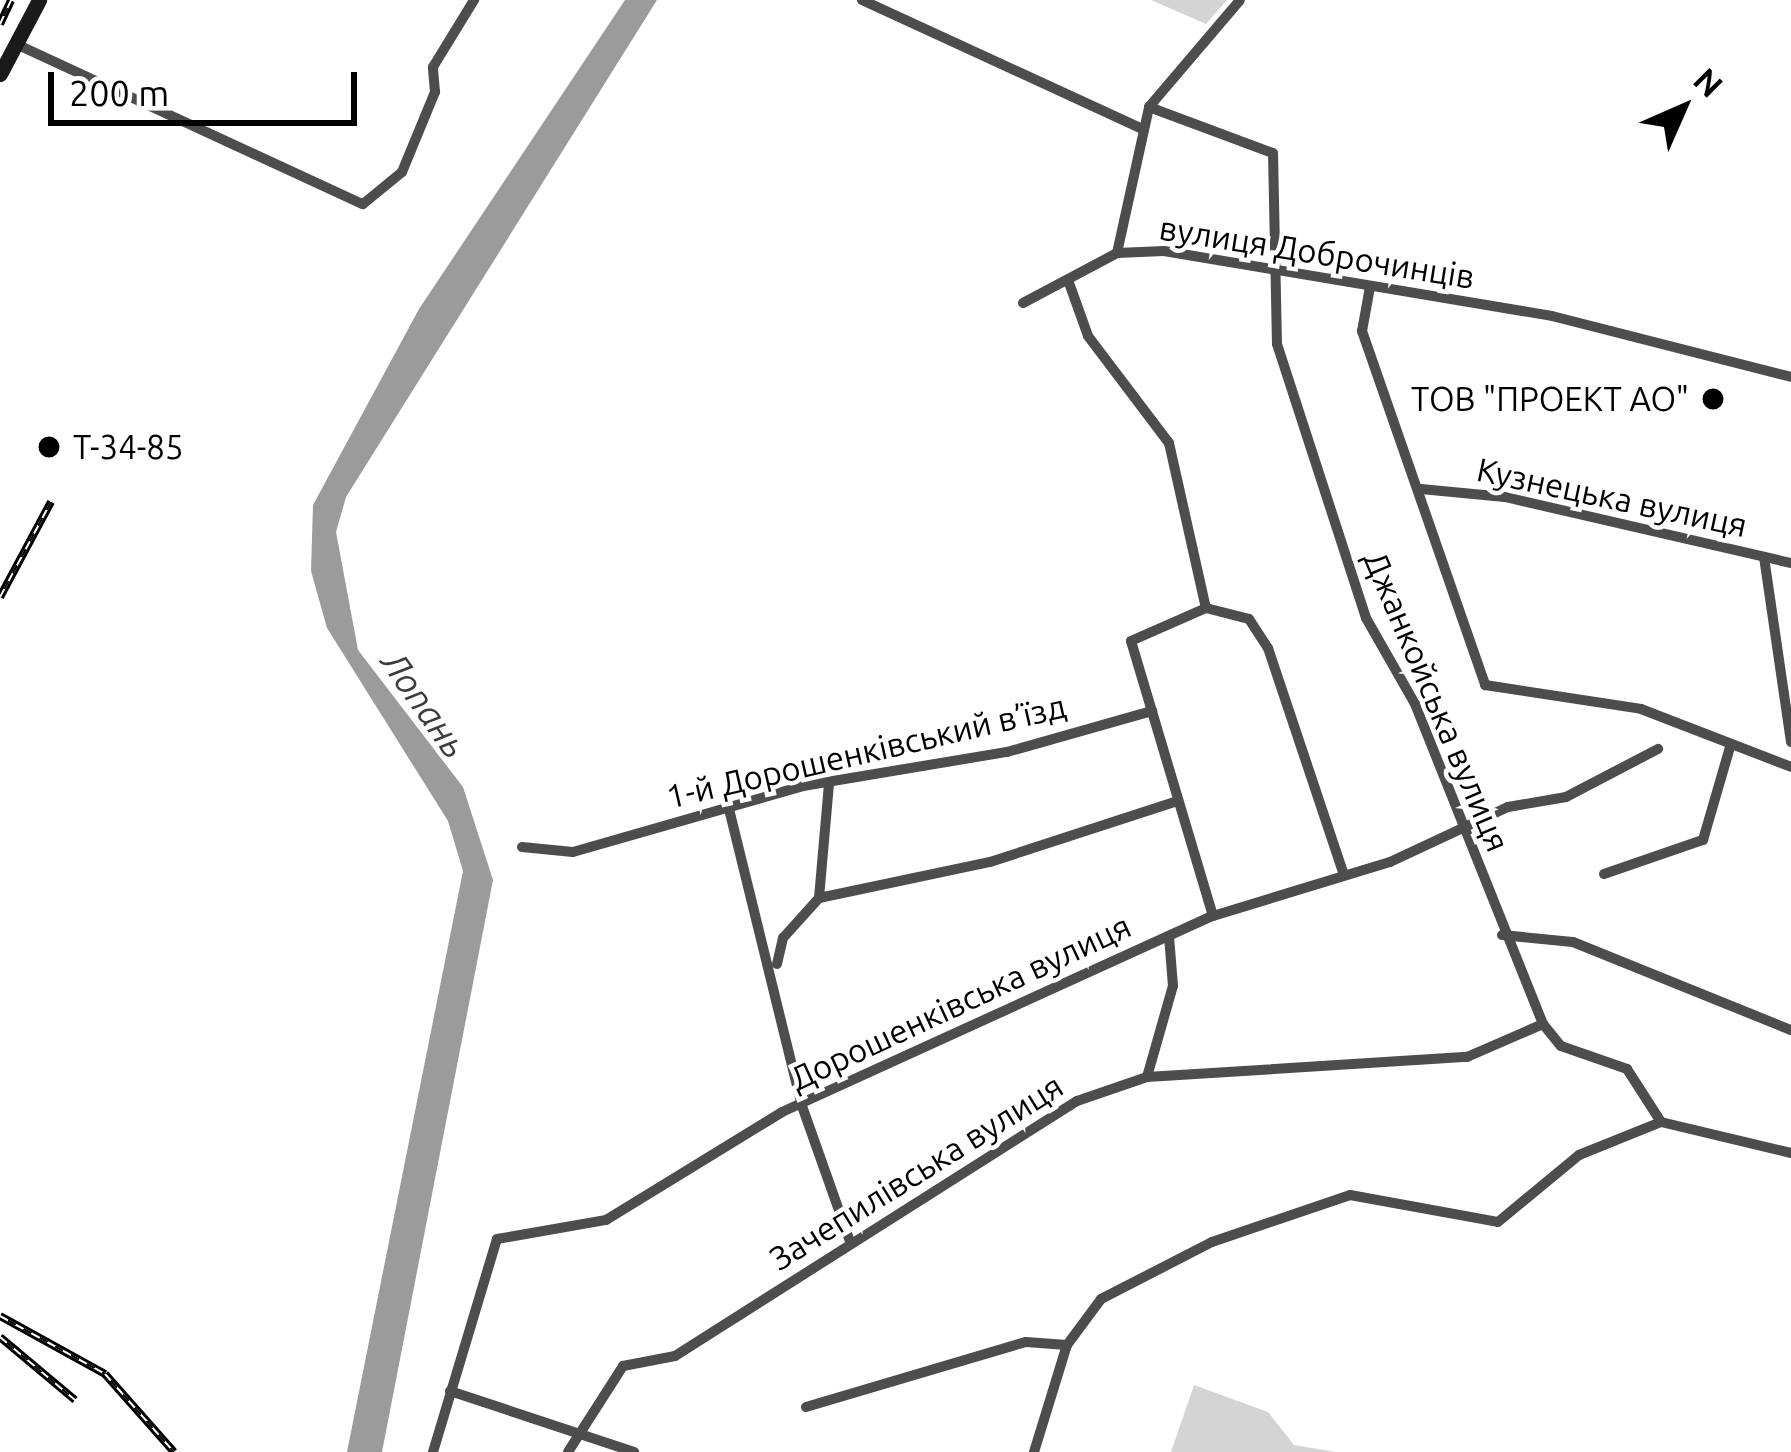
<!DOCTYPE html>
<meta charset="utf-8">
<style>
body{margin:0}
#map{position:relative;width:1791px;height:1452px;overflow:hidden;background:#fff;font-family:Ubuntu,sans-serif}
div>[style]{position:absolute}
.green>*{inset:0;background:#d4d4d4}
.water>*{inset:0;background:#9b9b9b}
.street>*{height:10px;margin:-5px;padding:0 5px;transform-origin:5px;border-radius:5px;background:#4d4d4d}
.secondary>*{height:15px;margin:-7.5px;padding:0 7.5px;transform-origin:7.5px;border-radius:7.5px;background:#1a1a1a}
.rail>*{height:8px;margin-top:-4px;transform-origin:0;background:repeating-linear-gradient(90deg,#fff 0 9px,#000 0 18px);box-sizing:border-box;border-block:3px solid #000}
.dots>*{width:33px;height:33px;translate:-50% -50%;box-sizing:border-box;border:6px solid #fff;border-radius:50%}
span{translate:-50% -50%;white-space:nowrap;text-align:center;line-height:1.15;-webkit-text-stroke:9px #fff;paint-order:stroke}
.street-label{font-size:33px;color:#000}
.poi-label{font-size:33px;color:#000}
.right{translate:-100% -50%;text-align:right}
.left{translate:0 -50%;text-align:left}
.water-label{font-size:36px;color:#3c3c3c;font-style:italic}
.north{position:absolute;left:1623px;top:48px;width:120px;height:120px;-webkit-text-stroke:9px #fff;paint-order:stroke;rotate:45deg;font-size:33px;font-weight:700;line-height:48px;text-align:center;color:#000}
.north::after{content:'';display:block;margin:auto;width:42px;height:54px;background:#000;clip-path:polygon(50% 0,100% 100%,50% 72%,0 100%)}
.scale{position:absolute;left:48px;top:72px;width:309px;height:54px;box-sizing:border-box;border:6px solid #000;border-top:0;padding-left:15px;font-size:36px;line-height:42px;white-space:nowrap;color:#000;-webkit-text-stroke:9px #fff;paint-order:stroke}
</style>
<div id="map">
<div class="green">
<div style="clip-path:polygon(1151px 0,1227px 0,1206px 24px)"></div>
<div style="clip-path:polygon(1194px 1385px,1268px 1412px,1294px 1445px,1335px 1452px,1171px 1452px)"></div>
</div>
<div class="water">
<div style="clip-path:polygon(625px 0,657px 0,346px 497px,336px 532px,358px 650px,463px 787px,493px 880px,382px 1452px,347px 1452px,463px 871px,448px 821px,327px 628px,311px 571px,313px 505px,419px 309px)"></div>
</div>
<div class="street">
<div style="left:862px;top:0;width:306px;rotate:24.7deg"></div>
<div style="left:16px;top:44px;width:382px;rotate:24.8deg"></div>
<div style="left:363px;top:204px;width:50px;rotate:-39.4deg"></div>
<div style="left:402px;top:172px;width:87px;rotate:-67.6deg"></div>
<div style="left:435px;top:92px;width:25px;rotate:-95deg"></div>
<div style="left:433px;top:67px;width:79px;rotate:-58.5deg"></div>
<div style="left:1149px;top:107px;width:132px;rotate:20.4deg"></div>
<div style="left:1273px;top:153px;width:191px;rotate:88.8deg"></div>
<div style="left:1277px;top:344px;width:288px;rotate:72deg"></div>
<div style="left:1366px;top:618px;width:99px;rotate:60.3deg"></div>
<div style="left:1415px;top:704px;width:345px;rotate:68.2deg"></div>
<div style="left:1543px;top:1024px;width:28px;rotate:51deg"></div>
<div style="left:1561px;top:1046px;width:70px;rotate:19.2deg"></div>
<div style="left:1627px;top:1069px;width:63px;rotate:57.3deg"></div>
<div style="left:1117px;top:253px;width:149px;rotate:-77.6deg"></div>
<div style="left:1149px;top:107px;width:140px;rotate:-49.6deg"></div>
<div style="left:1068px;top:280px;width:59px;rotate:70.3deg"></div>
<div style="left:1088px;top:336px;width:134px;rotate:52.9deg"></div>
<div style="left:1169px;top:443px;width:169px;rotate:77.4deg"></div>
<div style="left:1370px;top:287px;width:45px;rotate:100.3deg"></div>
<div style="left:1362px;top:331px;width:375px;rotate:70.8deg"></div>
<div style="left:1485px;top:685px;width:158px;rotate:8.7deg"></div>
<div style="left:1641px;top:709px;width:161px;rotate:21.1deg"></div>
<div style="left:1023px;top:303px;width:106px;rotate:-28deg"></div>
<div style="left:1117px;top:253px;width:47px;rotate:-2.4deg"></div>
<div style="left:1164px;top:251px;width:393px;rotate:9.5deg"></div>
<div style="left:1552px;top:316px;width:247px;rotate:14.3deg"></div>
<div style="left:1421px;top:489px;width:84px;rotate:5.4deg"></div>
<div style="left:1505px;top:497px;width:294px;rotate:13deg"></div>
<div style="left:1764px;top:557px;width:187px;rotate:81.7deg"></div>
<div style="left:1206px;top:608px;width:82px;rotate:156.3deg"></div>
<div style="left:1131px;top:641px;width:287px;rotate:73.4deg"></div>
<div style="left:1206px;top:608px;width:44px;rotate:14.3deg"></div>
<div style="left:1249px;top:619px;width:35px;rotate:57deg"></div>
<div style="left:1268px;top:648px;width:239px;rotate:71.5deg"></div>
<div style="left:728px;top:805px;width:310px;rotate:76.2deg"></div>
<div style="left:802px;top:1106px;width:141px;rotate:70.5deg"></div>
<div style="left:522px;top:847px;width:51px;rotate:5.6deg"></div>
<div style="left:573px;top:852px;width:239px;rotate:-16deg"></div>
<div style="left:803px;top:786px;width:207px;rotate:-9.5deg"></div>
<div style="left:1007px;top:752px;width:151px;rotate:-15.8deg"></div>
<div style="left:1604px;top:874px;width:105px;rotate:-19deg"></div>
<div style="left:1703px;top:840px;width:97px;rotate:-73.8deg"></div>
<div style="left:819px;top:898px;width:175px;rotate:-11.9deg"></div>
<div style="left:990px;top:862px;width:198px;rotate:-18deg"></div>
<div style="left:1502px;top:935px;width:71px;rotate:5.6deg"></div>
<div style="left:1573px;top:942px;width:235px;rotate:22deg"></div>
<div style="left:777px;top:964px;width:27px;rotate:-77deg"></div>
<div style="left:783px;top:938px;width:54px;rotate:-48deg"></div>
<div style="left:819px;top:898px;width:114px;rotate:-85deg"></div>
<div style="left:1147px;top:1077px;width:95px;rotate:-74.1deg"></div>
<div style="left:1173px;top:986px;width:50px;rotate:-94.6deg"></div>
<div style="left:450px;top:1391px;width:194px;rotate:18.3deg"></div>
<div style="left:806px;top:1407px;width:229px;rotate:-16.5deg"></div>
<div style="left:1026px;top:1342px;width:41px;rotate:4.2deg"></div>
<div style="left:433px;top:1452px;width:222px;rotate:-73.3deg"></div>
<div style="left:497px;top:1239px;width:111px;rotate:-9.9deg"></div>
<div style="left:606px;top:1220px;width:206px;rotate:-31.5deg"></div>
<div style="left:782px;top:1112px;width:473px;rotate:-24.5deg"></div>
<div style="left:1213px;top:916px;width:185px;rotate:-17deg"></div>
<div style="left:1390px;top:862px;width:130px;rotate:-25deg"></div>
<div style="left:1508px;top:807px;width:59px;rotate:-9.8deg"></div>
<div style="left:1566px;top:797px;width:104px;rotate:-27.6deg"></div>
<div style="left:568px;top:1452px;width:102px;rotate:-57.4deg"></div>
<div style="left:623px;top:1366px;width:53px;rotate:-10.9deg"></div>
<div style="left:675px;top:1356px;width:476px;rotate:-32.4deg"></div>
<div style="left:1077px;top:1101px;width:74px;rotate:-18.9deg"></div>
<div style="left:1147px;top:1077px;width:321px;rotate:-3.6deg"></div>
<div style="left:1467px;top:1057px;width:83px;rotate:-23.5deg"></div>
<div style="left:1034px;top:1452px;width:112px;rotate:-72.9deg"></div>
<div style="left:1067px;top:1345px;width:57px;rotate:-53.5deg"></div>
<div style="left:1101px;top:1299px;width:125px;rotate:-27.2deg"></div>
<div style="left:1212px;top:1242px;width:146px;rotate:-18.8deg"></div>
<div style="left:1350px;top:1195px;width:150px;rotate:10.3deg"></div>
<div style="left:1498px;top:1222px;width:105px;rotate:-39.6deg"></div>
<div style="left:1579px;top:1155px;width:88px;rotate:-21.9deg"></div>
<div style="left:1661px;top:1122px;width:134px;rotate:13.4deg"></div>
</div>
<div class="secondary">
<div style="left:0;top:74px;width:84px;rotate:-62.2deg"></div>
</div>
<div class="rail">
<div style="left:0;top:24px;width:26px;rotate:-65deg"></div>
<div style="left:0;top:597px;width:108px;rotate:-61.8deg"></div>
<div style="left:0;top:1316px;width:120px;rotate:28.9deg"></div>
<div style="left:105px;top:1374px;width:104px;rotate:48.5deg"></div>
<div style="left:0;top:1337px;width:98px;rotate:40deg"></div>
</div>
<div class="dots">
<div style="left:1713px;top:399px;background:#000"></div>
<div style="left:49px;top:447px;background:#000"></div>
</div>
<div class="street-label">
<span style="left:1317px;top:252px;rotate:9deg">вулиця Доброчинців</span>
<span style="left:1612px;top:497px;rotate:12deg">Кузнецька вулиця</span>
<span style="left:1437px;top:701px;rotate:67deg">Джанкойська вулиця</span>
<span style="left:866px;top:751px;rotate:-13deg">1-й Дорошенківський в’їзд</span>
<span style="left:960px;top:1002px;rotate:-25deg">Дорошенківська вулиця</span>
<span style="left:916px;top:1172px;rotate:-32deg">Зачепилівська вулиця</span>
</div>
<div class="poi-label">
<span class="right" style="left:1689px;top:399px">ТОВ "ПРОЕКТ АО"</span>
<span class="left" style="left:73px;top:447px">Т-34-85</span>
</div>
<div class="water-label">
<span style="left:425px;top:704px;rotate:55deg">Лопань</span>
</div>
<div class="north">N</div>
<div class="scale">200 m</div>
</div>
